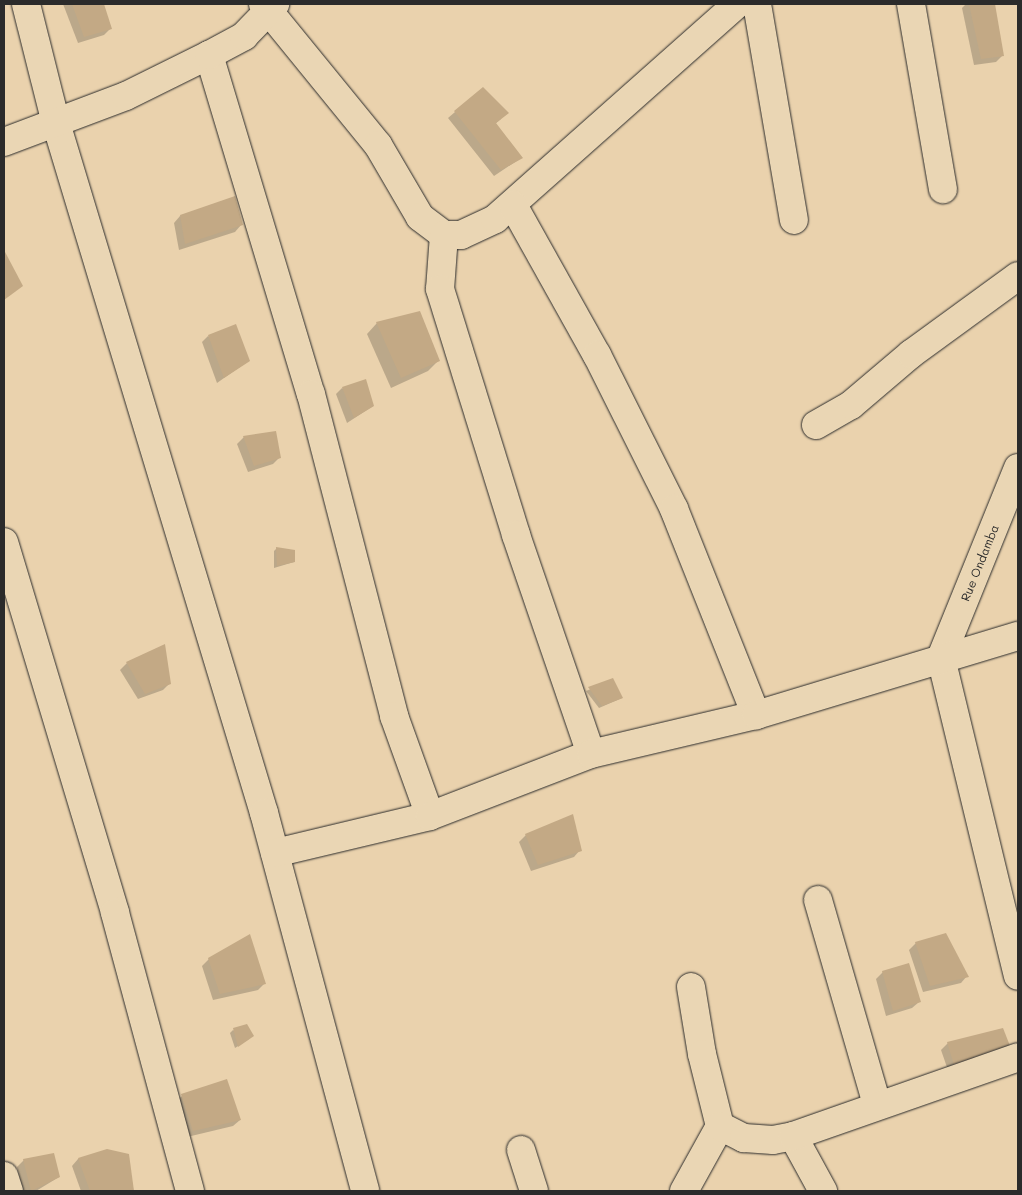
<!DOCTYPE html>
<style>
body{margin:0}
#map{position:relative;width:1022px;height:1195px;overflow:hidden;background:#ead2ad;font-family:Mali,sans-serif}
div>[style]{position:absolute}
.shadow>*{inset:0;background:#0003}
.building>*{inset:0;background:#c3a985}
.roads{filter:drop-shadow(0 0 1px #2b2b2b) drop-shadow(0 0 1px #2b2b2b)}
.minor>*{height:28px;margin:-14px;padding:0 14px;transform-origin:14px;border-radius:14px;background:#ead6b4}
span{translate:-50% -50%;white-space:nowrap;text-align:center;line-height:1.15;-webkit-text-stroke:5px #ead6b4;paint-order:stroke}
.street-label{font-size:12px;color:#2b2b2b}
.frame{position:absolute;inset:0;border:5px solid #2b2b2b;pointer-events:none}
</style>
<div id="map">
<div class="shadow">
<div style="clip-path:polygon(63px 4px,103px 4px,111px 28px,104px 35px,78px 43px)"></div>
<div style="clip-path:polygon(966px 4px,994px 4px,1003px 55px,996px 62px,974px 65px,962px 8px)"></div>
<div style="clip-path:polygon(455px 112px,501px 119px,495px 124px,521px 158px,494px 176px,448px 118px)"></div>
<div style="clip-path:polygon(180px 216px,241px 225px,235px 232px,179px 250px,174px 223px)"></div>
<div style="clip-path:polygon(377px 323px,438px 361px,428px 371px,391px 388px,367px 334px)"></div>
<div style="clip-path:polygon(208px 336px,248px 361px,217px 383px,202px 342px)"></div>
<div style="clip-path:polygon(342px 388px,373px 406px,347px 423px,336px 394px)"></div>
<div style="clip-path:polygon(244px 437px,280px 457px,273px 464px,248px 472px,237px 444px)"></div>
<div style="clip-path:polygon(277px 548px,294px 562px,274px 568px,274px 551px)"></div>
<div style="clip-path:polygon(127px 663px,170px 683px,163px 690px,138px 699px,120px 670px)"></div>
<div style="clip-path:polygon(612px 680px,622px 698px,599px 708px,586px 691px)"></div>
<div style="clip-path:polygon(526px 835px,580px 850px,574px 857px,531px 871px,519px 842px)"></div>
<div style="clip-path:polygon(916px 943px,967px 976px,961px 983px,923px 992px,909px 950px)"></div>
<div style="clip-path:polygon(209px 959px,265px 983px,258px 990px,213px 1000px,202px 966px)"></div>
<div style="clip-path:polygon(883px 972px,919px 1002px,912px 1008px,886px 1016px,876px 979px)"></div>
<div style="clip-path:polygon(1002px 1029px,949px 1073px,941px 1050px,948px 1043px)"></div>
<div style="clip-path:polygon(233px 1030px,249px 1039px,235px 1048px,230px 1033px)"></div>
<div style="clip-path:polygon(182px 1096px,240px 1120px,233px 1126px,187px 1137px,175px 1102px)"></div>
<div style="clip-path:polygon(127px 1155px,133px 1191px,81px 1191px,72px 1166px,78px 1159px)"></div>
<div style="clip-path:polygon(24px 1160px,59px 1177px,36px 1191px,23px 1191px,17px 1167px)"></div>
</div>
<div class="building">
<div style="clip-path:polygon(72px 4px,104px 4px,112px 29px,84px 37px)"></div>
<div style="clip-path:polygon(969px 4px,995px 4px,1004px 56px,981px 59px)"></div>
<div style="clip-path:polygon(483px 87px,509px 113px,496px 123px,523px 158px,501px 170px,454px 111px)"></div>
<div style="clip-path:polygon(235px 196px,243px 225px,185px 244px,180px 215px)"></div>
<div style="clip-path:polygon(4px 250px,23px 286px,4px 300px)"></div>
<div style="clip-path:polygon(420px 311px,440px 361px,401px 378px,376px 322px)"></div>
<div style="clip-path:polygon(236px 324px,250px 361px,224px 378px,208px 335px)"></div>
<div style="clip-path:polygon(366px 379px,374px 406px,354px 418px,342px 387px)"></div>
<div style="clip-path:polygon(276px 431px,281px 458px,254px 466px,243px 436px)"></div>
<div style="clip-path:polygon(276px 547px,295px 550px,295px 562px,277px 566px)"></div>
<div style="clip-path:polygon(165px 644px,171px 684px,145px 694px,126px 662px)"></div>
<div style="clip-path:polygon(613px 678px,623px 698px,602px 706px,588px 687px)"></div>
<div style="clip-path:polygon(573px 814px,582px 851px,538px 865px,525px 834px)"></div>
<div style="clip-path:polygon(946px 933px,969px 977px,930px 986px,915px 942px)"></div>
<div style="clip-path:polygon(250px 934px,266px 984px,220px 994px,208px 958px)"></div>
<div style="clip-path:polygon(909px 963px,921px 1002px,893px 1011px,882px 971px)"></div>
<div style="clip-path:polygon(247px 1024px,254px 1036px,238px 1047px,233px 1028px)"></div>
<div style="clip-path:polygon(1003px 1028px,1012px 1051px,955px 1068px,947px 1042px)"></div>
<div style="clip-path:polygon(227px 1079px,241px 1120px,193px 1131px,181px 1094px)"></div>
<div style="clip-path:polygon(107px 1149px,129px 1154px,134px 1191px,90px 1191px,78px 1158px)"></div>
<div style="clip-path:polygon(54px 1153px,60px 1177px,31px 1191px,23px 1159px)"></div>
</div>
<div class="roads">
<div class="minor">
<div style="left:26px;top:4px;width:123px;rotate:75.9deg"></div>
<div style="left:56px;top:123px;width:721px;rotate:73.22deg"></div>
<div style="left:264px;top:813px;width:391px;rotate:75deg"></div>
<div style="left:263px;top:4px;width:182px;rotate:50.8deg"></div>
<div style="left:378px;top:145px;width:83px;rotate:59.7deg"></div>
<div style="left:420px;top:217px;width:30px;rotate:37deg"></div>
<div style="left:444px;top:235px;width:17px"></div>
<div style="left:461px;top:235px;width:38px;rotate:-25deg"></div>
<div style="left:495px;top:219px;width:324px;rotate:-41.6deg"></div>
<div style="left:757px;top:4px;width:219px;rotate:80.3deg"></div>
<div style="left:911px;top:4px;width:188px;rotate:80.2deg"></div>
<div style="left:209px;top:55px;width:354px;rotate:73.3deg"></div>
<div style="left:311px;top:394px;width:333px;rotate:75.5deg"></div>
<div style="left:394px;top:716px;width:106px;rotate:70.2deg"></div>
<div style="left:4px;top:142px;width:130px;rotate:-20.7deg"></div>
<div style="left:126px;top:96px;width:93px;rotate:-26.3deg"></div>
<div style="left:209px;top:55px;width:40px;rotate:-28deg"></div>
<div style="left:244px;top:36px;width:45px;rotate:-45.9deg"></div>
<div style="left:513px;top:205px;width:172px;rotate:60.8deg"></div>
<div style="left:597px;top:355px;width:172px;rotate:63.4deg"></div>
<div style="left:674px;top:509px;width:222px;rotate:68.3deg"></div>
<div style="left:444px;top:235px;width:54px;rotate:94.2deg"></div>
<div style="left:440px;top:289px;width:257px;rotate:72.8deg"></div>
<div style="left:516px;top:535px;width:231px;rotate:71.1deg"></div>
<div style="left:816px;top:425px;width:40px;rotate:-29.7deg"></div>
<div style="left:851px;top:405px;width:79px;rotate:-40.4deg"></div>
<div style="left:911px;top:354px;width:132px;rotate:-36.1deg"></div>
<div style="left:1018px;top:468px;width:205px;rotate:112.1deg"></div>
<div style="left:941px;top:658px;width:327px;rotate:76.4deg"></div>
<div style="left:4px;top:542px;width:387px;rotate:73.3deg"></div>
<div style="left:115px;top:913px;width:288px;rotate:74.9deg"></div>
<div style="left:275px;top:853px;width:159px;rotate:-13.4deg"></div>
<div style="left:430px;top:816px;width:173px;rotate:-21.1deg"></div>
<div style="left:591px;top:754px;width:170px;rotate:-13.3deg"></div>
<div style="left:756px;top:715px;width:274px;rotate:-16.8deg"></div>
<div style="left:818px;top:900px;width:212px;rotate:73.9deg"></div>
<div style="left:691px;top:987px;width:68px;rotate:80.7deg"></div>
<div style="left:702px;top:1054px;width:74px;rotate:76deg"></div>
<div style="left:793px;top:1136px;width:63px;rotate:61.4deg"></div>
<div style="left:521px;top:1150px;width:43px;rotate:72.4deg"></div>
<div style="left:4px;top:1176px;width:16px;rotate:72deg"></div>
<div style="left:684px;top:1191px;width:74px;rotate:-61deg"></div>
<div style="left:720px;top:1126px;width:27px;rotate:27deg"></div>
<div style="left:744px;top:1138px;width:29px;rotate:4deg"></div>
<div style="left:773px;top:1140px;width:20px;rotate:-11deg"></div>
<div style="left:793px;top:1136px;width:238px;rotate:-19.3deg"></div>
</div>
</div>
<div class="street-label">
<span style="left:980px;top:563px;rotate:-68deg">Rue Ondamba</span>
</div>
<div class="frame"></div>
</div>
